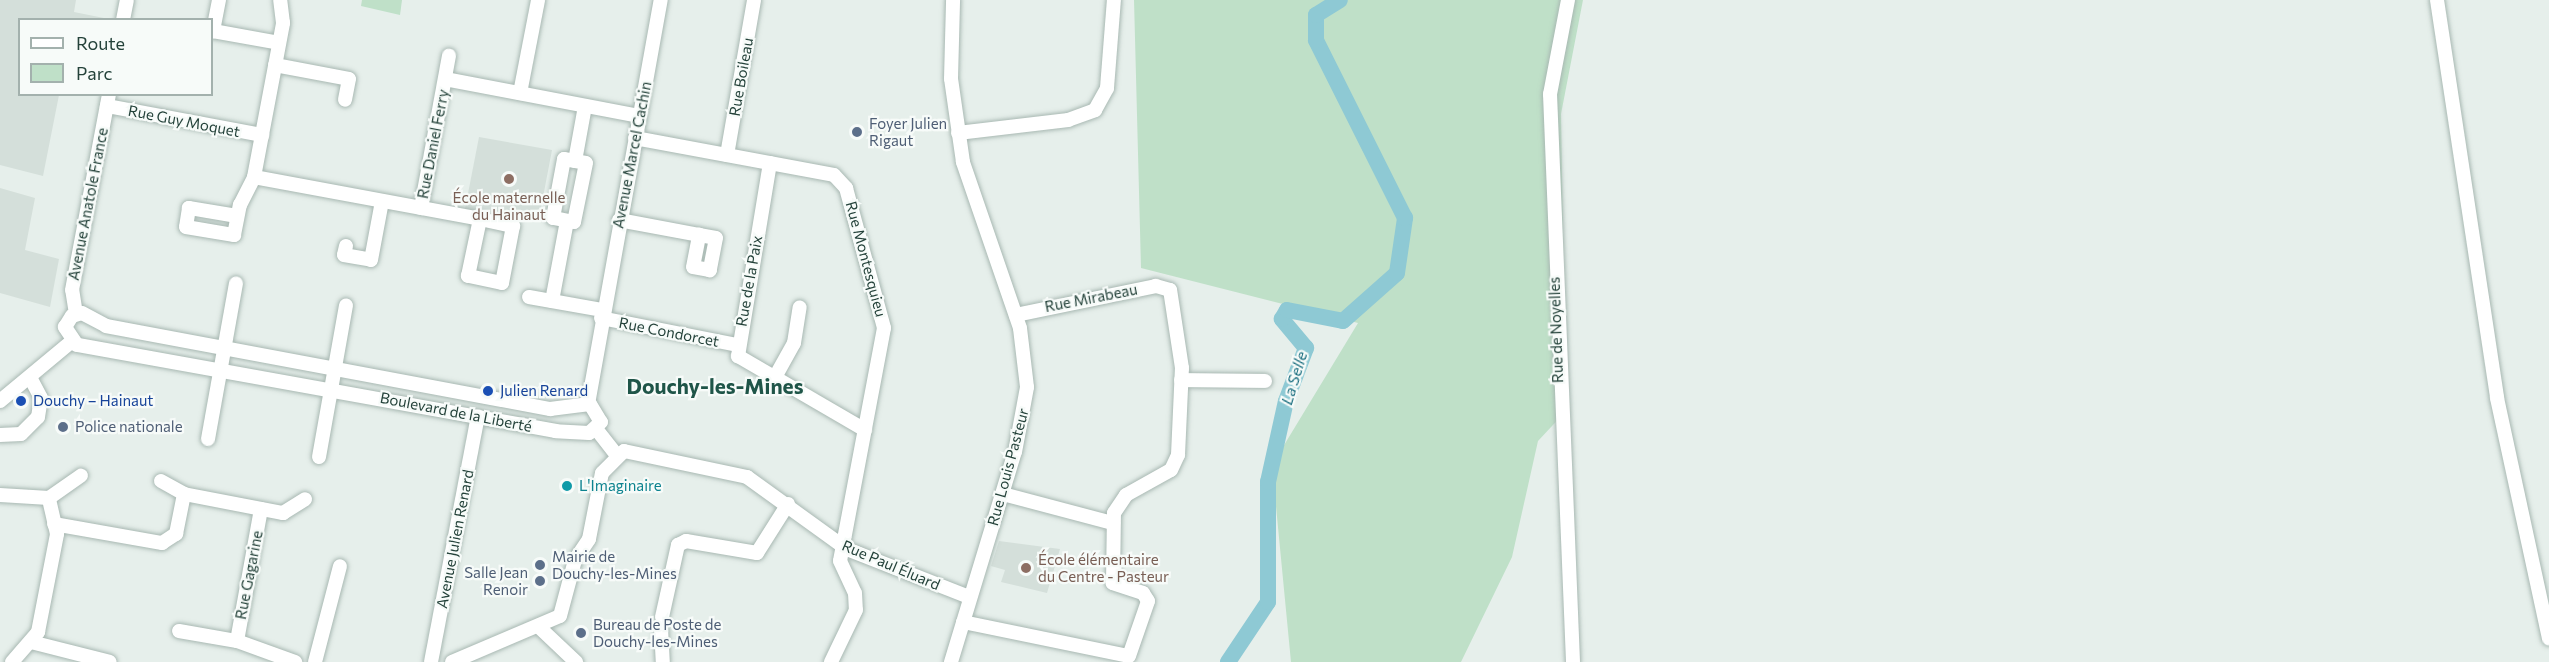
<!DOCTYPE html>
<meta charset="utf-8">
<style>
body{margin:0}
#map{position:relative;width:2549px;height:662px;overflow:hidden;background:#e6efeb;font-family:Commissioner,sans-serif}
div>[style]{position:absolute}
.built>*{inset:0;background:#d4dfda}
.green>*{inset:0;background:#bfe0c8}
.river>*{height:16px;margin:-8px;padding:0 8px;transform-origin:8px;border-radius:8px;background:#8ec9d4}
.roads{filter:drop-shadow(0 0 2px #a8b8b2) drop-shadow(0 0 2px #a8b8b2)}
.minor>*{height:14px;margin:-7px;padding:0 7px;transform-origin:7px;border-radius:7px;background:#fff}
.dots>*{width:16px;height:16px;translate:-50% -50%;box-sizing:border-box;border:3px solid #f7fbf9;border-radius:50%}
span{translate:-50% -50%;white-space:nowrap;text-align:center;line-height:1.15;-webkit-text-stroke:4.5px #f7fbf9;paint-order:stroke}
.street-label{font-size:15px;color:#24423a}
.service-label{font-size:15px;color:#4e5e75}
.left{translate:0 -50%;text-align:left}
.right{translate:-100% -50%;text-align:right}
.education-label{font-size:15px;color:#785e54}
.transit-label{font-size:15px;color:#164399}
.culture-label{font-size:15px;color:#0d838f}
.water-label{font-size:16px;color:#1c6f80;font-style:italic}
.district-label{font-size:21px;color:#1f5548;font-weight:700}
.legend{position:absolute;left:18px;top:18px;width:195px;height:78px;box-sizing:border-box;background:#f7fbf9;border:2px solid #a3b1ad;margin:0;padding:8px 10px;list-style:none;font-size:18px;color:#24423a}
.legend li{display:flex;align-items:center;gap:12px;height:30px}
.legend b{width:30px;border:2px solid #a3b1ad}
</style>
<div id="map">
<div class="built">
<div style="clip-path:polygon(0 0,76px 0,74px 12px,109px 19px,20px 20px,20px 94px,59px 95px,43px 176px,0 165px)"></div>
<div style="clip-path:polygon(479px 137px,552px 150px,539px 218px,465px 209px)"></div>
<div style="clip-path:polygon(0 188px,35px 198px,25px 250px,59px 259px,50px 307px,0 293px)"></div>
<div style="clip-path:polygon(999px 541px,1060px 549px,1047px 593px,1001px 582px,1005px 570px,991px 566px)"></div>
</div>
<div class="green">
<div style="clip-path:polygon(362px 0,402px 0,400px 15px,361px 6px)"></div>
<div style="clip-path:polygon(1134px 0,1583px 0,1561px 114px,1566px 411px,1538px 441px,1512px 557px,1461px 662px,1291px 662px,1272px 465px,1358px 323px,1141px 268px)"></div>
</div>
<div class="river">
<div style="left:1228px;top:662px;width:72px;rotate:-56.3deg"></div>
<div style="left:1268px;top:602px;width:120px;rotate:-90deg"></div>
<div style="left:1268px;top:482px;width:83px;rotate:-77.5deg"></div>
<div style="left:1286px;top:401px;width:57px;rotate:-69.3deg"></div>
<div style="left:1306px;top:348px;width:38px;rotate:-130deg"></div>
<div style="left:1282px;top:319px;width:10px;rotate:-61deg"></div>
<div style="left:1287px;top:310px;width:57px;rotate:11.1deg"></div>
<div style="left:1343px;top:321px;width:72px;rotate:-41.6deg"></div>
<div style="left:1397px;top:273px;width:56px;rotate:-81.7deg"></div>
<div style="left:1405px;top:218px;width:199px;rotate:-116.6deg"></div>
<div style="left:1316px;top:40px;width:25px;rotate:-90deg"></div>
<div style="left:1316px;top:15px;width:28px;rotate:-32deg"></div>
</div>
<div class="roads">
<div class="minor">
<div style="left:219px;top:0;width:32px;rotate:101deg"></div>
<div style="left:213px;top:31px;width:67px;rotate:10.3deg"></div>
<div style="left:1568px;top:0;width:96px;rotate:100.8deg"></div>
<div style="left:1550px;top:94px;width:568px;rotate:87.68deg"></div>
<div style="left:2437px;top:0;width:402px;rotate:81.4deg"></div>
<div style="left:2497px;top:398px;width:246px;rotate:77.8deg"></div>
<div style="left:123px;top:20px;width:20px;rotate:-79deg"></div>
<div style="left:275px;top:65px;width:75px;rotate:10.7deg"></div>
<div style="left:349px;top:79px;width:21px;rotate:101deg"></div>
<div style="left:445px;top:79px;width:197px;rotate:10.8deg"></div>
<div style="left:520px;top:93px;width:95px;rotate:-79deg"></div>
<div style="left:107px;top:106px;width:158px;rotate:10.6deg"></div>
<div style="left:958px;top:133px;width:111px;rotate:-6.7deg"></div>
<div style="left:1068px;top:120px;width:29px;rotate:-20deg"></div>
<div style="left:1095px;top:110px;width:25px;rotate:-61deg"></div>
<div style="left:1107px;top:88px;width:88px;rotate:-85.5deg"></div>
<div style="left:635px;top:138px;width:202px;rotate:10.5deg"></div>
<div style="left:834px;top:175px;width:18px;rotate:47deg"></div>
<div style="left:846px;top:188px;width:145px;rotate:74.8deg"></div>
<div style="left:884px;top:328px;width:237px;rotate:100.7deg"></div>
<div style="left:840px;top:561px;width:35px;rotate:65deg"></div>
<div style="left:855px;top:593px;width:17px;rotate:87deg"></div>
<div style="left:856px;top:610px;width:58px;rotate:115.7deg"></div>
<div style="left:727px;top:155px;width:157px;rotate:-80.1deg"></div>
<div style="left:564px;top:159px;width:22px;rotate:10deg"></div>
<div style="left:586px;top:163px;width:60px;rotate:101.5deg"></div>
<div style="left:574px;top:222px;width:21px;rotate:-169deg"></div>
<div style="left:553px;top:218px;width:60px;rotate:-79.4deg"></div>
<div style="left:575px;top:161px;width:56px;rotate:-79.7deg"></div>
<div style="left:770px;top:163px;width:196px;rotate:99.4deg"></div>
<div style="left:738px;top:356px;width:147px;rotate:30.2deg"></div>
<div style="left:254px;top:177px;width:157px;rotate:-79.3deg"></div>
<div style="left:283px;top:23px;width:23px;rotate:-97deg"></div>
<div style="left:421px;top:208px;width:155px;rotate:-79.6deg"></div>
<div style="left:237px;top:216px;width:49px;rotate:-170.5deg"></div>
<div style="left:189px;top:208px;width:19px;rotate:99deg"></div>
<div style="left:186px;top:227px;width:49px;rotate:9.5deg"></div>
<div style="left:234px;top:235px;width:31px;rotate:-79deg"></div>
<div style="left:240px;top:205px;width:31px;rotate:-63deg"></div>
<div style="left:254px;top:177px;width:230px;rotate:10.5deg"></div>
<div style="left:480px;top:219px;width:34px;rotate:12deg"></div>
<div style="left:513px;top:226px;width:58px;rotate:100.9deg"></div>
<div style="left:502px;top:283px;width:35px;rotate:-168deg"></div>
<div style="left:468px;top:276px;width:58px;rotate:-78.1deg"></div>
<div style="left:619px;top:220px;width:81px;rotate:10.6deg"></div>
<div style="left:699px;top:235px;width:17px;rotate:10deg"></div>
<div style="left:716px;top:238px;width:33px;rotate:101deg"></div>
<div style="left:710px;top:270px;width:17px;rotate:-170deg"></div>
<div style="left:693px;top:267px;width:33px;rotate:-79deg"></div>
<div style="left:346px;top:246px;width:9px;rotate:103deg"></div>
<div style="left:344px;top:255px;width:27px;rotate:10deg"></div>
<div style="left:371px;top:260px;width:60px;rotate:-79.4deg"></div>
<div style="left:529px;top:297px;width:75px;rotate:10deg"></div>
<div style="left:552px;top:301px;width:81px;rotate:-79.4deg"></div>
<div style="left:82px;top:313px;width:27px;rotate:28deg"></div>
<div style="left:106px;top:326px;width:452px;rotate:10.6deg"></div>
<div style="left:550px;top:409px;width:40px;rotate:-7.1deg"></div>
<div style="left:590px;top:404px;width:21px;rotate:59deg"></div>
<div style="left:601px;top:422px;width:16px;rotate:137deg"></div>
<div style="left:589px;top:433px;width:33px;rotate:-177deg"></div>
<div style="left:556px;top:431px;width:487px;rotate:-169.8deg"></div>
<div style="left:77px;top:345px;width:22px;rotate:-124deg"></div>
<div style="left:65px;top:327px;width:13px;rotate:-58deg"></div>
<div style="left:72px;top:316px;width:10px;rotate:-17deg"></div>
<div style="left:76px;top:314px;width:24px;rotate:-99deg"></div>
<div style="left:72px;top:290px;width:199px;rotate:-79.3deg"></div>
<div style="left:601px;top:318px;width:139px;rotate:11.2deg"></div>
<div style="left:774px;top:379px;width:41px;rotate:-60.9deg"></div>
<div style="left:794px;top:343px;width:36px;rotate:-81deg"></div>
<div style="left:1181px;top:380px;width:84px;rotate:0.7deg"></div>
<div style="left:0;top:401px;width:92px;rotate:-39.7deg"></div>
<div style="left:588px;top:404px;width:411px;rotate:-79.8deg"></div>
<div style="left:597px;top:430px;width:31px;rotate:52deg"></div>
<div style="left:0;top:435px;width:21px;rotate:-3deg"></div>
<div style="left:21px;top:434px;width:24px;rotate:-45deg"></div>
<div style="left:38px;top:417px;width:19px;rotate:-81deg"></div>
<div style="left:41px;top:398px;width:24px;rotate:-118deg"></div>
<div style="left:208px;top:439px;width:158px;rotate:-79.8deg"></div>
<div style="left:319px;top:457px;width:154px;rotate:-79.9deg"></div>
<div style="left:161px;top:481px;width:26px;rotate:29deg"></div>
<div style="left:1003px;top:494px;width:114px;rotate:14.8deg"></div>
<div style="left:0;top:495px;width:49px;rotate:3.5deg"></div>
<div style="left:49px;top:498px;width:39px;rotate:-35deg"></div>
<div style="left:261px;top:509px;width:134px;rotate:100.3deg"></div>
<div style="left:237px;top:641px;width:62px;rotate:19.9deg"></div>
<div style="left:54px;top:524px;width:110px;rotate:10deg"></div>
<div style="left:162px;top:543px;width:17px;rotate:-33deg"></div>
<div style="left:176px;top:534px;width:41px;rotate:-78.7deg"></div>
<div style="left:184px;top:494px;width:101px;rotate:10.9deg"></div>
<div style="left:283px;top:513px;width:26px;rotate:-32deg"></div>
<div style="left:662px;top:617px;width:74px;rotate:-77.5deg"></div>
<div style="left:678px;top:545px;width:9px;rotate:-27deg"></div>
<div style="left:686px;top:541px;width:72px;rotate:9.6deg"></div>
<div style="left:757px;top:553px;width:58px;rotate:-57.7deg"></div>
<div style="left:963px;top:622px;width:169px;rotate:11.6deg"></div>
<div style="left:1129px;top:656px;width:58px;rotate:-70.9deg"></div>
<div style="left:1148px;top:601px;width:9px;rotate:-122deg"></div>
<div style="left:1143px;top:593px;width:32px;rotate:-162deg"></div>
<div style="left:1113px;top:583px;width:70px;rotate:-89.2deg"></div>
<div style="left:1114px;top:513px;width:22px;rotate:-56deg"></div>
<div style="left:1126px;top:495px;width:51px;rotate:-29.1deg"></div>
<div style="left:1171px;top:470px;width:17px;rotate:-65deg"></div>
<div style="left:1178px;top:455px;width:87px;rotate:-87.4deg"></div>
<div style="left:1182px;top:368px;width:79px;rotate:-98.7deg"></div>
<div style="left:1170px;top:290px;width:15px;rotate:-164deg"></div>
<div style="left:1156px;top:286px;width:143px;rotate:168.3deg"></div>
<div style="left:540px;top:628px;width:50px;rotate:43.4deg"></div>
<div style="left:661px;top:628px;width:34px;rotate:87deg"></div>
<div style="left:179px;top:631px;width:59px;rotate:9.8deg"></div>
<div style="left:31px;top:642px;width:81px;rotate:14.2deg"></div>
<div style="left:12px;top:662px;width:40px;rotate:-49deg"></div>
<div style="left:38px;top:632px;width:100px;rotate:-79deg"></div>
<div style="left:57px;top:534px;width:37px;rotate:-103deg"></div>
<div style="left:315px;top:662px;width:99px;rotate:-75.4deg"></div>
<div style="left:431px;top:662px;width:250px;rotate:-79.2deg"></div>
<div style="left:452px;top:662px;width:117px;rotate:-23.1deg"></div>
<div style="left:560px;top:616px;width:58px;rotate:-75deg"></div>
<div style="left:575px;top:560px;width:25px;rotate:-56deg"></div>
<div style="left:589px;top:539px;width:67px;rotate:-78.9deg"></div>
<div style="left:602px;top:473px;width:31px;rotate:-45deg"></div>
<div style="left:624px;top:451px;width:126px;rotate:11.9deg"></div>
<div style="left:747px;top:477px;width:123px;rotate:35.8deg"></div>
<div style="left:847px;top:549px;width:131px;rotate:21.5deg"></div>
<div style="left:951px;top:662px;width:220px;rotate:-73.1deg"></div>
<div style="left:1015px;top:452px;width:66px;rotate:-79.5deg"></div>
<div style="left:1027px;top:387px;width:59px;rotate:-96.8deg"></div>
<div style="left:1020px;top:328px;width:176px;rotate:-109deg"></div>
<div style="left:963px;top:162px;width:84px;rotate:-98.2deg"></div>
<div style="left:951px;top:79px;width:79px;rotate:-88.5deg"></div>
</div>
</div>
<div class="dots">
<div style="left:857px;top:132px;background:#5c6f8a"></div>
<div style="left:509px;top:179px;background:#8d6e63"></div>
<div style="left:488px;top:391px;background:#1a4fb4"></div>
<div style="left:21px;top:401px;background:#1a4fb4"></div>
<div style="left:63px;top:427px;background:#5c6f8a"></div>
<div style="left:567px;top:486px;background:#0f9aa8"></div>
<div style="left:540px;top:565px;background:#5c6f8a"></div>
<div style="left:1026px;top:568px;background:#8d6e63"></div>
<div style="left:540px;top:581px;background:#5c6f8a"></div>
<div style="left:581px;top:633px;background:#5c6f8a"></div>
</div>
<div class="street-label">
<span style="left:741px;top:77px;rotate:-80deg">Rue Boileau</span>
<span style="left:184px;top:121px;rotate:11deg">Rue Guy Moquet</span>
<span style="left:433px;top:144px;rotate:-79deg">Rue Daniel Ferry</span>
<span style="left:632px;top:155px;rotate:-79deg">Avenue Marcel Cachin</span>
<span style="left:88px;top:204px;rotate:-79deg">Avenue Anatole France</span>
<span style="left:866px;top:259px;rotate:75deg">Rue Montesquieu</span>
<span style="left:749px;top:281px;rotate:-80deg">Rue de la Paix</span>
<span style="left:1091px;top:298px;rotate:-11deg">Rue Mirabeau</span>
<span style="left:1556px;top:330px;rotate:-92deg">Rue de Noyelles</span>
<span style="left:669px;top:332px;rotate:11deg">Rue Condorcet</span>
<span style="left:456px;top:412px;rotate:11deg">Boulevard de la Liberté</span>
<span style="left:1008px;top:467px;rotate:-75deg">Rue Louis Pasteur</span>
<span style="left:455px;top:539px;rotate:-79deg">Avenue Julien Renard</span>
<span style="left:891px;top:565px;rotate:23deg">Rue Paul Éluard</span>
<span style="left:249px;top:575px;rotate:-79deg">Rue Gagarine</span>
</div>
<div class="service-label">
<span class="left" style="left:869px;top:132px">Foyer Julien<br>Rigaut</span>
<span class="left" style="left:75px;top:427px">Police nationale</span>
<span class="left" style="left:552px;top:565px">Mairie de<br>Douchy-les-Mines</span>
<span class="right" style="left:528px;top:581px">Salle Jean<br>Renoir</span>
<span class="left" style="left:593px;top:633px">Bureau de Poste de<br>Douchy-les-Mines</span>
</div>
<div class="education-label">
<span style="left:509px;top:206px">École maternelle<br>du Hainaut</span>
<span class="left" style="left:1038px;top:568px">École élémentaire<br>du Centre - Pasteur</span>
</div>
<div class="transit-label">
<span class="left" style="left:500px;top:391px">Julien Renard</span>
<span class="left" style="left:33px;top:401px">Douchy – Hainaut</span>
</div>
<div class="culture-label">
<span class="left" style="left:579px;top:486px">L'Imaginaire</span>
</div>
<div class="water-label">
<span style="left:1294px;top:378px;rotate:-73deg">La Selle</span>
</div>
<div class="district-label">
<span style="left:715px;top:386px">Douchy-les-Mines</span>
</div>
<ul class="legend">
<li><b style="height:8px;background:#fff"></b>Route</li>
<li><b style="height:16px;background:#bfe0c8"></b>Parc</li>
</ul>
</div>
